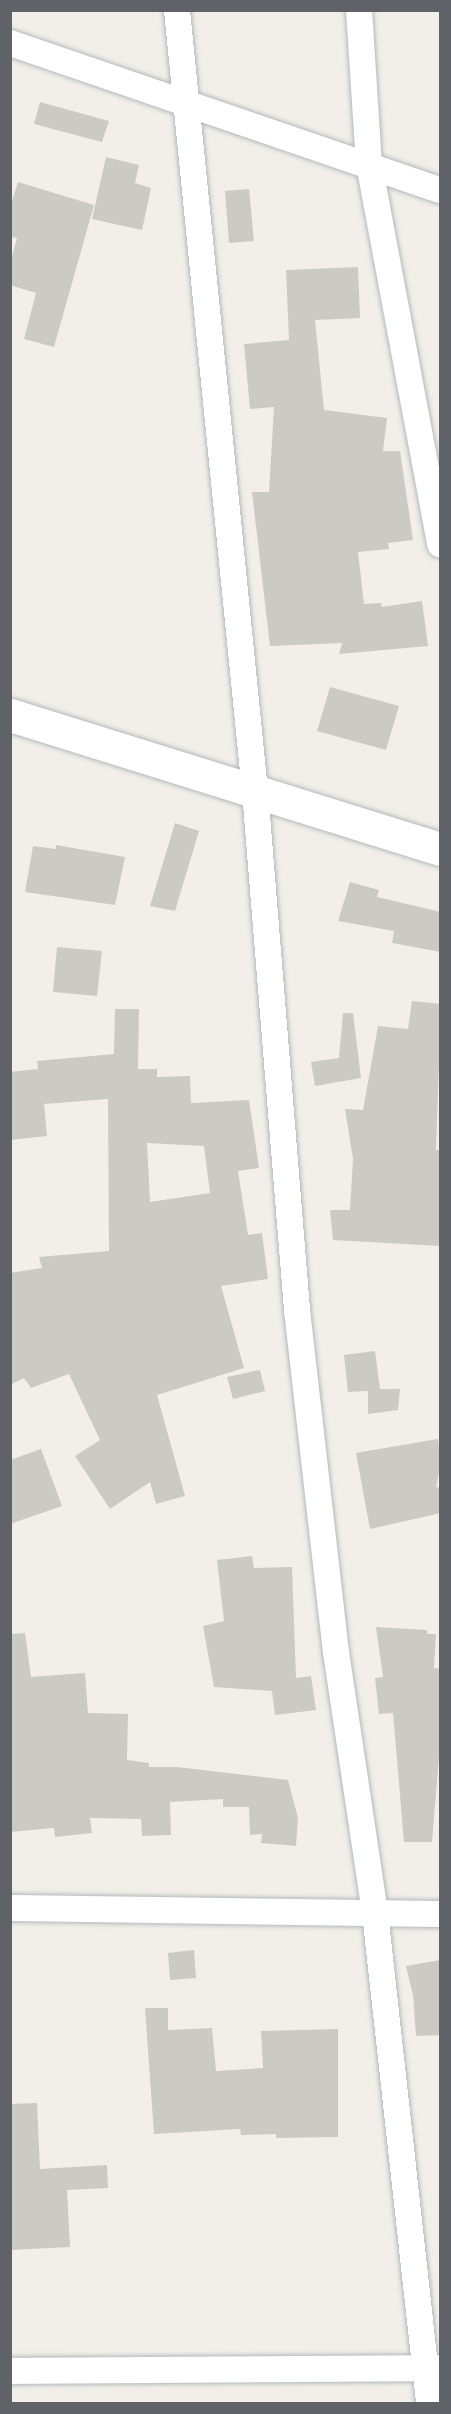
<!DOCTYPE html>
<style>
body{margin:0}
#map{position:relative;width:451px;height:2414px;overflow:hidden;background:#f1efe8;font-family:Figtree,sans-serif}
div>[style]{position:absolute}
.building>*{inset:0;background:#cccac5}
.roads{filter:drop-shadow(0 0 2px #b5b8bc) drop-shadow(0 0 2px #b5b8bc)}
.street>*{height:26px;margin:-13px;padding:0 13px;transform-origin:13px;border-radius:13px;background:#fff}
.secondary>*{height:33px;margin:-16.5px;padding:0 16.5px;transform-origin:16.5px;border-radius:16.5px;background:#fff}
span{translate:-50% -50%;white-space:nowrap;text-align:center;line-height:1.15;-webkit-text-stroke:5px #fff;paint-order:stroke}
.frame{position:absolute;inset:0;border:12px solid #5f6368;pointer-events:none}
</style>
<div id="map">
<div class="building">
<div style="clip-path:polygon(40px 102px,109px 121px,102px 142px,34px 124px)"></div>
<div style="clip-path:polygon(106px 157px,139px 165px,135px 183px,151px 188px,142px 230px,92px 219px)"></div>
<div style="clip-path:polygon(18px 182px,94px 205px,54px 347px,24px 339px,36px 293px,10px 285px,10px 264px,17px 238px,10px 237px,10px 207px)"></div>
<div style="clip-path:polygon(249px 189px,254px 241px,229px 243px,225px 191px)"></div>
<div style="clip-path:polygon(358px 267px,360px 318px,315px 320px,324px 410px,387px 418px,383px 451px,400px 451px,413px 540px,388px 543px,389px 549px,358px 552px,364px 604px,381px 603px,382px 607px,422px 601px,428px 646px,339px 654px,342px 643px,270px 646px,252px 492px,269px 492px,274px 407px,250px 409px,244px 344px,289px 340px,286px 270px)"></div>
<div style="clip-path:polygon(330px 687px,399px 706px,386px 750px,317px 731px)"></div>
<div style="clip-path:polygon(175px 823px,199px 831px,175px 911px,150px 906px)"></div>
<div style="clip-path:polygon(56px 845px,125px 857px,115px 905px,25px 892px,33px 846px,56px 849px)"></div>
<div style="clip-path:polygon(350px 882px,379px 890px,377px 897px,441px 912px,441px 952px,392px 943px,394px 931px,338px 921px)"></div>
<div style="clip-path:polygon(57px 947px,102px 951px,97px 996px,53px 992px)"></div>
<div style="clip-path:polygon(412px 1001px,441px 1004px,436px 1150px,441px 1150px,441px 1246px,333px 1240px,330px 1210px,350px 1210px,353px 1159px,345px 1109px,363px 1110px,378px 1026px,408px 1029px)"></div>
<div style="clip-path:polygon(evenodd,115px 1009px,139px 1009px,138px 1069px,157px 1069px,157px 1077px,190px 1076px,191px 1103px,249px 1100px,259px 1168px,238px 1171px,248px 1235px,262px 1233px,268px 1279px,221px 1286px,244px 1368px,157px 1395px,185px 1496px,156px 1504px,150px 1482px,110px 1509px,75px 1456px,100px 1440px,69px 1374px,31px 1388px,24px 1378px,10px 1385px,10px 1273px,42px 1268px,39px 1257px,109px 1251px,108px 1099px,44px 1104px,47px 1136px,10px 1140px,10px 1072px,38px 1069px,37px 1061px,114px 1054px,115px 1009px,147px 1143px,204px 1146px,210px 1193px,150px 1202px,147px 1143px)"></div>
<div style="clip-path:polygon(343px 1013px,353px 1013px,361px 1078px,315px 1086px,311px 1062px,339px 1058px)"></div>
<div style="clip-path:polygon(375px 1351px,380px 1389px,400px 1389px,398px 1410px,368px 1414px,368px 1391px,348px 1392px,344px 1355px)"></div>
<div style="clip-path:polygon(260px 1370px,265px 1391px,233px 1399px,227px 1377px)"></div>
<div style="clip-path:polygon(438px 1439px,441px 1463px,436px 1487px,441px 1488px,441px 1513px,370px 1529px,356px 1453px)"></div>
<div style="clip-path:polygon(41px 1449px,62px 1506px,10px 1524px,10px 1460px)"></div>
<div style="clip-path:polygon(252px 1556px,254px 1568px,292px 1567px,296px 1678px,311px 1676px,316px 1710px,275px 1715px,272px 1691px,214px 1687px,203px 1626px,224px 1621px,217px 1560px)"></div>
<div style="clip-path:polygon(376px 1627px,427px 1630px,427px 1634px,436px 1634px,434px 1668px,441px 1669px,441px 1733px,432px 1842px,404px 1842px,393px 1713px,379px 1714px,375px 1678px,383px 1677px)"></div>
<div style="clip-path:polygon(25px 1633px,31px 1677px,85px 1673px,88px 1713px,128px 1714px,127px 1760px,149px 1763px,149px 1767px,177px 1767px,288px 1780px,298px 1818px,296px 1846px,261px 1843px,262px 1834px,250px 1835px,249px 1807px,223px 1807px,223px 1799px,170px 1802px,171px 1835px,142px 1836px,141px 1819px,90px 1818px,92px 1833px,55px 1837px,54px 1828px,10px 1832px,10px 1634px)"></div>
<div style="clip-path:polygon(194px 1950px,196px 1978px,170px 1980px,168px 1953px)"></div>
<div style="clip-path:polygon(441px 1960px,441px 2035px,416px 2036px,413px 1995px,406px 1966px)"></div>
<div style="clip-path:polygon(145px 2008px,168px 2008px,168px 2030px,212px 2028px,216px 2071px,263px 2068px,261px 2031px,338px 2029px,338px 2137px,276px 2138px,276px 2134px,241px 2135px,240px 2129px,154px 2134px)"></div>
<div style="clip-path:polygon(37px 2103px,40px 2169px,107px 2165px,108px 2188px,67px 2190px,70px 2247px,10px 2250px,10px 2104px)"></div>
</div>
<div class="roads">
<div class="street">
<div style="left:177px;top:10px;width:785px;rotate:84.3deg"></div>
<div style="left:255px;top:791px;width:521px;rotate:85.37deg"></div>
<div style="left:297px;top:1310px;width:344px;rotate:83.5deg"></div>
<div style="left:336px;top:1652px;width:264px;rotate:81.5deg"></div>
<div style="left:375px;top:1913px;width:494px;rotate:83.7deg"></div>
<div style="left:359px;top:10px;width:154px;rotate:86.3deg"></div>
<div style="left:369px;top:164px;width:387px;rotate:79.4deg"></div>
<div style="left:10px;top:43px;width:454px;rotate:18.9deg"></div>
<div style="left:10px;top:1908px;width:430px;rotate:0.8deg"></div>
<div style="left:10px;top:2371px;width:430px;rotate:-0.4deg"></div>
</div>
<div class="secondary">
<div style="left:10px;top:715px;width:450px;rotate:17.3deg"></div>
</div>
</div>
<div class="frame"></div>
</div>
